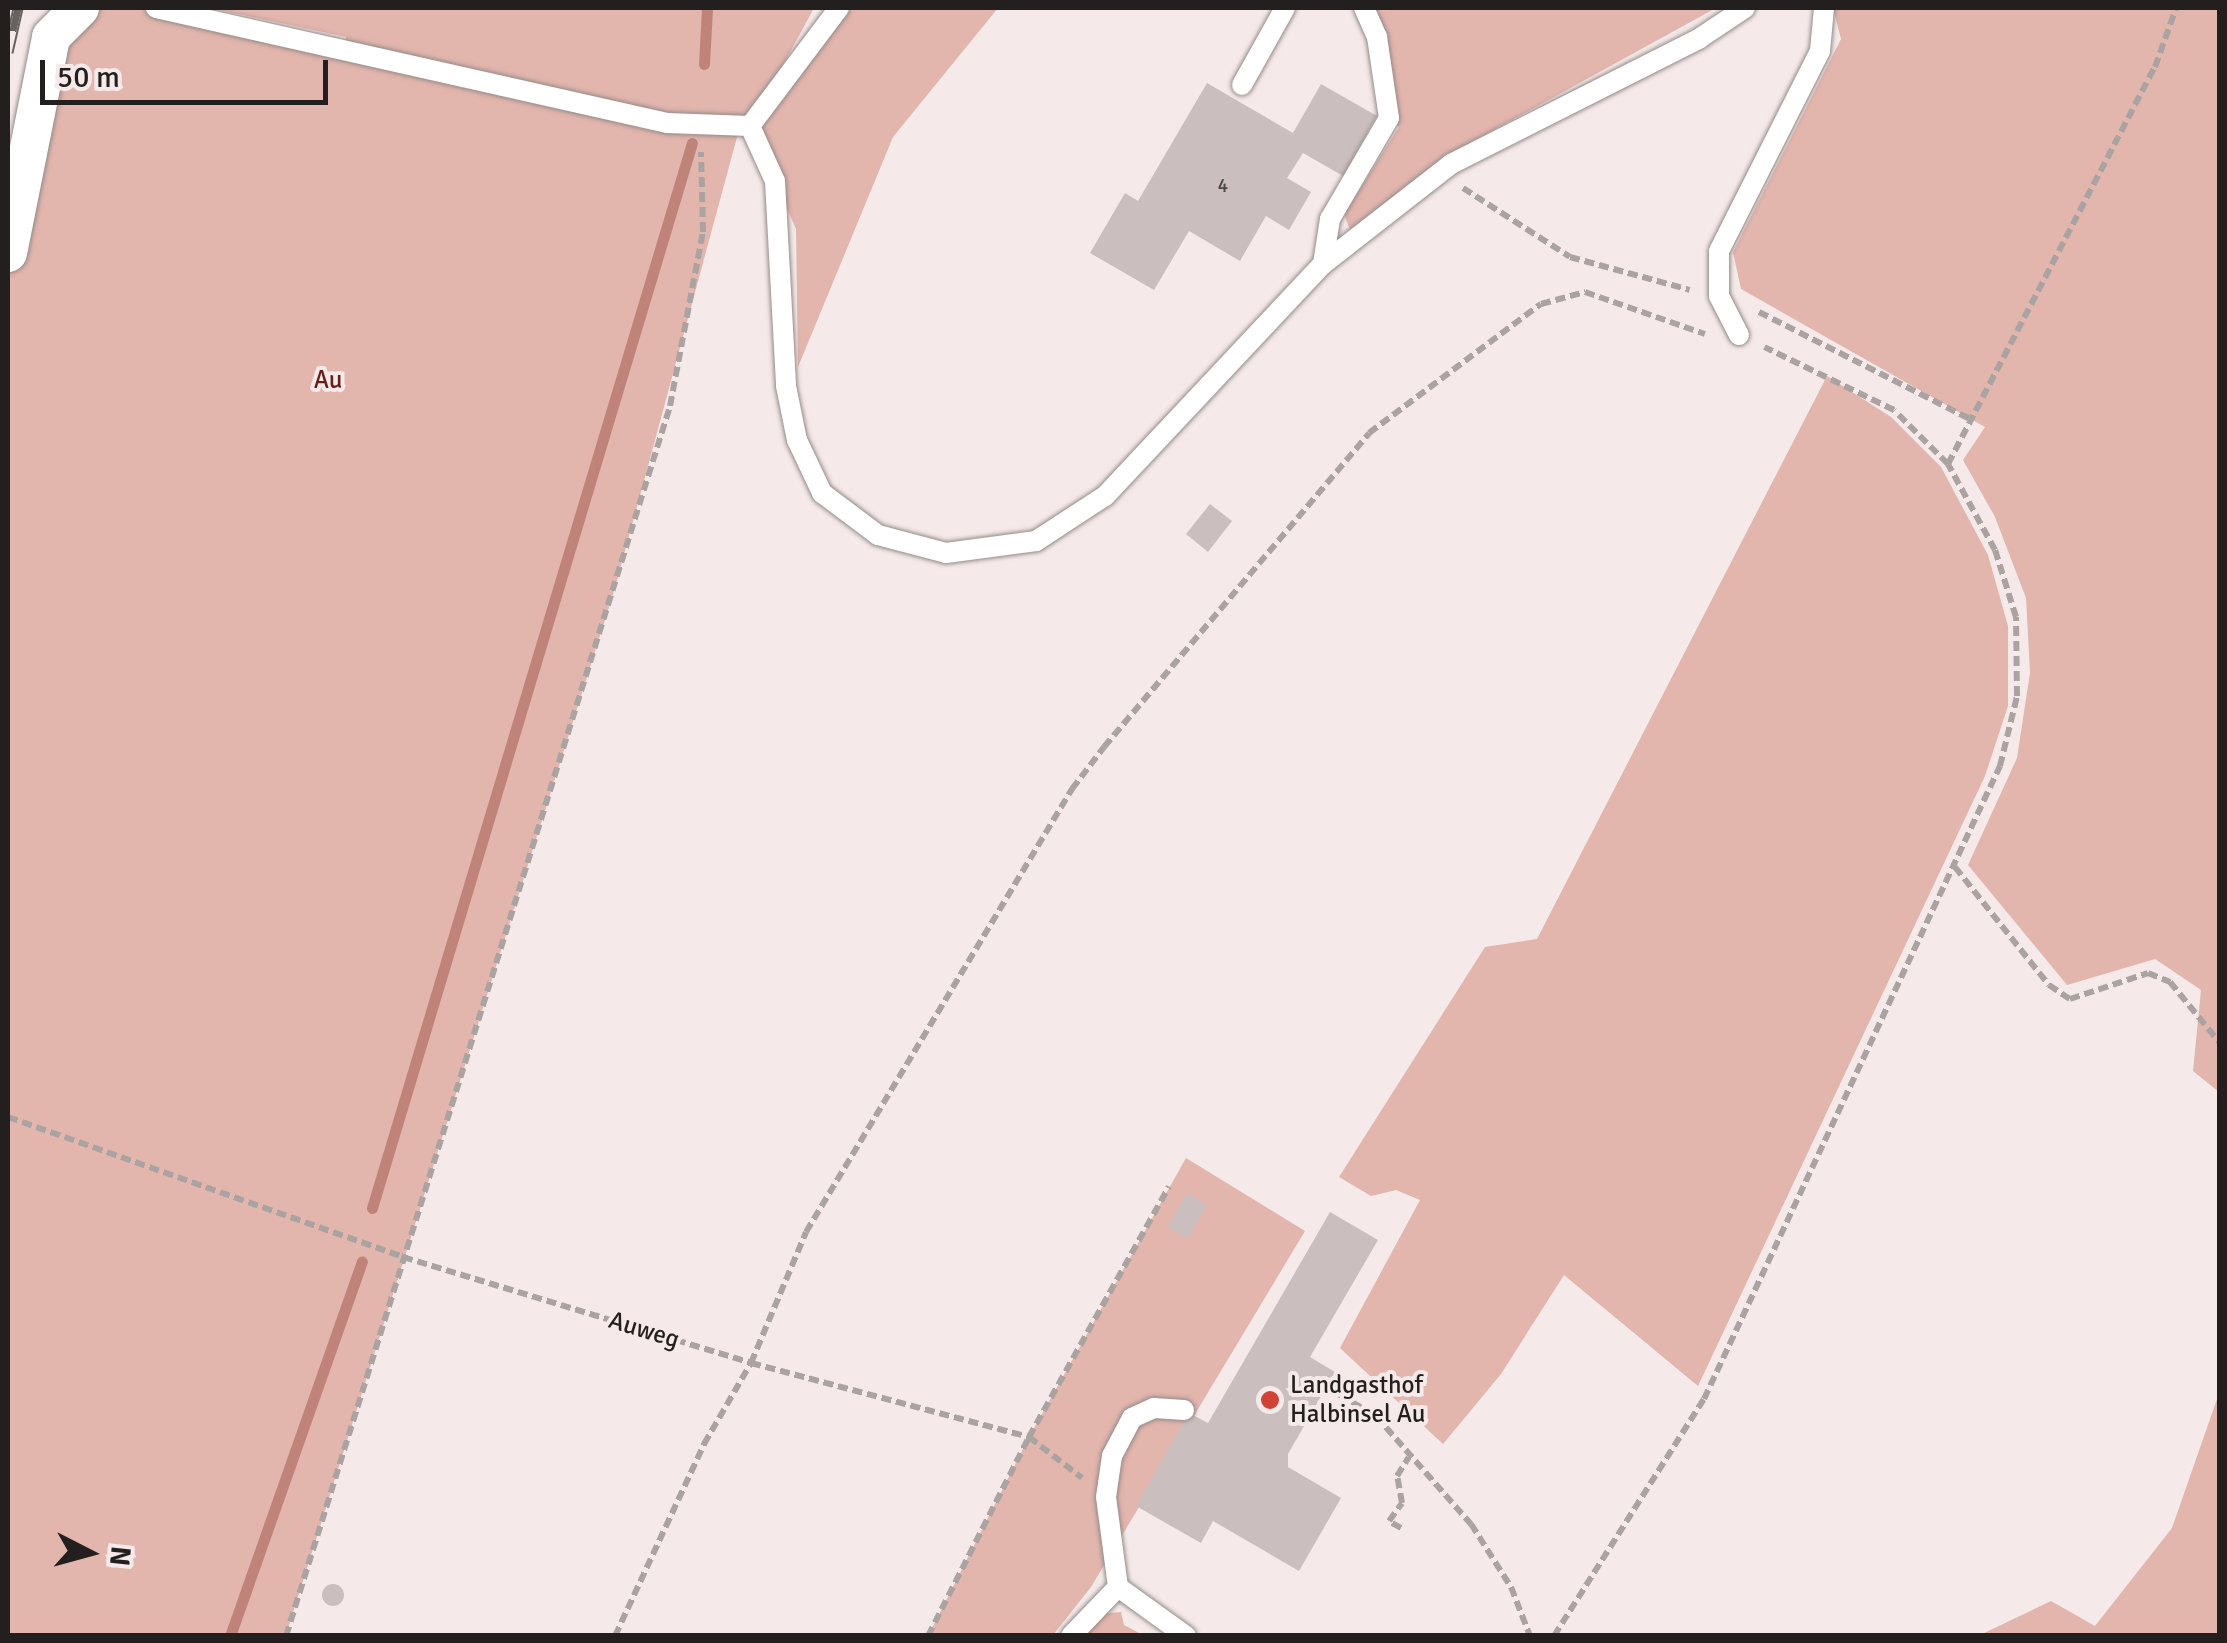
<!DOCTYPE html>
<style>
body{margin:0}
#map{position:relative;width:2227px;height:1643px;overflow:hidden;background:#f5eae9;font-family:Signika,sans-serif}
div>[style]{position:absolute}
.green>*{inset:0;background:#e2b5ad}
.stream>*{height:11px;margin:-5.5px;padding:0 5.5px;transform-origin:5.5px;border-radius:5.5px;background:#c0837a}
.building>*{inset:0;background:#cabfbe}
.round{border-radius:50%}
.path>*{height:6px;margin-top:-3px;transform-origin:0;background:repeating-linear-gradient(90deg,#aba3a2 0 10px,transparent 0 15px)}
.roads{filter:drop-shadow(0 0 2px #948a88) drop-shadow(0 0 2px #948a88)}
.service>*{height:20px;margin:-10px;padding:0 10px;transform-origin:10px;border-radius:10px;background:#fff}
.minor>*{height:38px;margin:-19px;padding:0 19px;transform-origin:19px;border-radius:19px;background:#fff}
.rail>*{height:11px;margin-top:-5.5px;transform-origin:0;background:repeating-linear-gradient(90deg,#f5eae9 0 22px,#676160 0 44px);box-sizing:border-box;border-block:2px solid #676160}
.dots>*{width:28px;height:28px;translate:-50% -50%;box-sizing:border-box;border:5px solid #f5eae9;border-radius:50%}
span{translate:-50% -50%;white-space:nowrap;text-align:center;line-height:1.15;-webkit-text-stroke:8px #f5eae9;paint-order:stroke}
.number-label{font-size:20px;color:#4d4747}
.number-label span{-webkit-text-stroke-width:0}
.park-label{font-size:25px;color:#681e18}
.street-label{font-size:25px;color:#231f1f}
.poi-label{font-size:25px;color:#231f1f}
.left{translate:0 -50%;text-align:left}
.frame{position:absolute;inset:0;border:10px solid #231f1f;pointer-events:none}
.north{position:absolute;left:40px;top:1503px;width:100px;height:100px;-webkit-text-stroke:8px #f5eae9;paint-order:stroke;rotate:96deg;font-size:28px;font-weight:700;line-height:40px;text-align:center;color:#231f1f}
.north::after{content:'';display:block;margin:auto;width:35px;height:45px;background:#231f1f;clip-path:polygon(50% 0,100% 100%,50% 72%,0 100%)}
.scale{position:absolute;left:40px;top:60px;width:288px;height:45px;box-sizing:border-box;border:5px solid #231f1f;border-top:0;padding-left:12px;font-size:30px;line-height:35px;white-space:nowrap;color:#231f1f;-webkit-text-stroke:8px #f5eae9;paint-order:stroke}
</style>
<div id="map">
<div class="green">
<div style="clip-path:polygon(80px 8px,156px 8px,346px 46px,346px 37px,211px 8px,814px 8px,755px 117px,838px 8px,998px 8px,893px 137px,798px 367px,796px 229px,750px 126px,740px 126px,615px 588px,286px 1635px,8px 1636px,8px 253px,51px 37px)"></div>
<div style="clip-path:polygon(1364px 8px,1716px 8px,1452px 153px,1350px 230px,1344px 214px,1399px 127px,1389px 118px)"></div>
<div style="clip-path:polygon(1833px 8px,2219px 8px,2219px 1092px,2193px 1071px,2201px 990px,2155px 959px,2067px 985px,1968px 865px,2017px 758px,2030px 673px,2026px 598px,1995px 517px,1963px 460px,1985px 427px,1741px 289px,1733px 252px,1841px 39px)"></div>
<div style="clip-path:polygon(1827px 376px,1891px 417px,1941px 467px,1988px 555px,2008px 626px,2008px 706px,1985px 776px,1698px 1386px,1564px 1275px,1501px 1374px,1443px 1444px,1340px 1348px,1420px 1200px,1396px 1190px,1371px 1196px,1339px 1177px,1485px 947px,1537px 939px)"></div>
<div style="clip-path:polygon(1186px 1158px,1305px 1231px,1091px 1587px,1053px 1635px,928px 1636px,1029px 1437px)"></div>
<div style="clip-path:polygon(2219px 1357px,2219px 1635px,1980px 1635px,2051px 1601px,2095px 1626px,2172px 1528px,2217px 1399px)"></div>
<div style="clip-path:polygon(1121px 1612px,1124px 1625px,1143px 1635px,1086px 1636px,1097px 1614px)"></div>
</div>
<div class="stream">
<div style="left:704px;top:64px;width:56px;rotate:-86.9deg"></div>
<div style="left:372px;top:1208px;width:1112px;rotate:-73.28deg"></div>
<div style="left:230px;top:1636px;width:397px;rotate:-70.6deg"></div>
</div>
<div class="building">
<div style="clip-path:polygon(1207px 83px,1293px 133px,1321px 84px,1377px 116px,1343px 176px,1303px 153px,1287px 178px,1311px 192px,1289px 230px,1266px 216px,1240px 261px,1189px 231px,1154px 290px,1090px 253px,1125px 193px,1138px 201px)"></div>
<div style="clip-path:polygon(1210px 504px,1232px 521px,1208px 552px,1186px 534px)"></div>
<div style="clip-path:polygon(1187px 1193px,1207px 1205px,1188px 1238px,1168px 1227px)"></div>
<div style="clip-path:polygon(1330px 1212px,1378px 1240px,1310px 1357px,1335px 1372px,1288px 1454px,1288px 1467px,1341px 1498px,1299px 1571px,1213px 1521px,1201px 1543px,1136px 1506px,1189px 1413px,1208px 1423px)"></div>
<div class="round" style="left:322px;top:1584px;width:22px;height:22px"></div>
</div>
<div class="path">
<div style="left:1463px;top:188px;width:127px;rotate:32.8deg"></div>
<div style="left:1570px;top:257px;width:124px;rotate:15.4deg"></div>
<div style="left:1759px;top:312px;width:237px;rotate:26.9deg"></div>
<div style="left:1948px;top:464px;width:448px;rotate:-62.5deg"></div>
<div style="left:2155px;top:67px;width:63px;rotate:-70.4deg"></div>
<div style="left:1955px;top:867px;width:151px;rotate:51.5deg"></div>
<div style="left:2049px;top:985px;width:25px;rotate:34deg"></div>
<div style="left:2070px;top:999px;width:82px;rotate:-18.4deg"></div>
<div style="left:2148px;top:973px;width:24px;rotate:22deg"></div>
<div style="left:2170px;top:982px;width:79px;rotate:50.7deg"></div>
<div style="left:8px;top:1117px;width:419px;rotate:19.5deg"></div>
<div style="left:403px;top:1257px;width:364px;rotate:16.9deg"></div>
<div style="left:751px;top:1363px;width:288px;rotate:14.9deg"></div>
<div style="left:1029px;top:1437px;width:67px;rotate:37.7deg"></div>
<div style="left:1326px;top:1387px;width:58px;rotate:30.1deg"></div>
<div style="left:1376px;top:1416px;width:144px;rotate:48.7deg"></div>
<div style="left:1471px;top:1524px;width:75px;rotate:57.6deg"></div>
<div style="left:1511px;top:1587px;width:53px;rotate:68.8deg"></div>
<div style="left:1401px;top:1528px;width:14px;rotate:-150deg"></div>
<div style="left:1389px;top:1521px;width:22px;rotate:-54deg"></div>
<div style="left:1402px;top:1503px;width:27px;rotate:-100deg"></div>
<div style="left:1397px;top:1476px;width:22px;rotate:-58deg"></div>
<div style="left:286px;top:1636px;width:1289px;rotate:-72.66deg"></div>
<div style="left:670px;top:406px;width:177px;rotate:-79.3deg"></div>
<div style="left:703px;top:232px;width:80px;rotate:-91.4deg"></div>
<div style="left:615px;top:1636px;width:212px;rotate:-65.1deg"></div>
<div style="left:704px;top:1444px;width:94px;rotate:-59.9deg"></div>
<div style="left:751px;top:1363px;width:142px;rotate:-67.2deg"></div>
<div style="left:806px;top:1232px;width:517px;rotate:-59.02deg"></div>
<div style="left:1072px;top:789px;width:53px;rotate:-52.7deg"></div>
<div style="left:1104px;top:747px;width:411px;rotate:-49.8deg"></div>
<div style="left:1369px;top:433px;width:215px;rotate:-36.9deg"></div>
<div style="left:1541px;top:304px;width:46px;rotate:-15.3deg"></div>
<div style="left:1585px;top:292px;width:127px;rotate:19.3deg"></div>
<div style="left:928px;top:1636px;width:223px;rotate:-63.1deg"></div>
<div style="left:1029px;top:1437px;width:287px;rotate:-60.8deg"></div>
<div style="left:1554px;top:1636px;width:280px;rotate:-57.7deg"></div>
<div style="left:1704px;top:1399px;width:699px;rotate:-64.94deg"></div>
<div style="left:2000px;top:766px;width:72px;rotate:-76.3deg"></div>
<div style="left:2017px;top:696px;width:79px;rotate:-90.7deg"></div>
<div style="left:2016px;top:617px;width:70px;rotate:-107.4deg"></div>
<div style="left:1995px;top:550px;width:98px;rotate:-118.7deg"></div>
<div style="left:1948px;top:464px;width:76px;rotate:-135deg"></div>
<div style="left:1894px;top:410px;width:144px;rotate:-154.1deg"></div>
</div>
<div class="roads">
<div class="service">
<div style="left:156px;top:8px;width:524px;rotate:12.68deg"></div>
<div style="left:667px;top:123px;width:83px;rotate:2.1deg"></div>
<div style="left:1242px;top:85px;width:88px;rotate:-60.8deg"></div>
<div style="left:750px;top:126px;width:60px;rotate:65.6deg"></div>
<div style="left:775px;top:181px;width:205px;rotate:86.9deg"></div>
<div style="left:786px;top:386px;width:55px;rotate:78.5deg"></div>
<div style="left:797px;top:440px;width:59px;rotate:64.7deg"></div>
<div style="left:822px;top:493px;width:70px;rotate:36.9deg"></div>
<div style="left:878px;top:535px;width:70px;rotate:14.8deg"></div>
<div style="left:946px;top:553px;width:91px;rotate:-7.6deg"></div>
<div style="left:1036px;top:541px;width:82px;rotate:-33.1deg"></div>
<div style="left:1105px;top:496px;width:318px;rotate:-46.8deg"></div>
<div style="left:1323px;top:264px;width:162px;rotate:-38deg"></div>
<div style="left:1451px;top:164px;width:279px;rotate:-26.8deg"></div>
<div style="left:1700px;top:38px;width:54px;rotate:-33.7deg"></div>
<div style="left:750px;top:126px;width:148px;rotate:-53deg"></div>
<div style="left:1323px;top:264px;width:46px;rotate:-81.2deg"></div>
<div style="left:1330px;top:219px;width:117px;rotate:-59.7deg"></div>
<div style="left:1389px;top:118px;width:82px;rotate:-98.4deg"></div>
<div style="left:1377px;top:37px;width:32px;rotate:-114deg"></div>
<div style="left:1739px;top:335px;width:44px;rotate:-117.1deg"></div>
<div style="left:1719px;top:296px;width:45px;rotate:-90deg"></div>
<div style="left:1719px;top:251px;width:224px;rotate:-63.2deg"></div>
<div style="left:1820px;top:51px;width:43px;rotate:-84.7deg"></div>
<div style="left:1184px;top:1410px;width:30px;rotate:-176deg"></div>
<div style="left:1154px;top:1408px;width:24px;rotate:156deg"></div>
<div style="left:1132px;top:1418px;width:43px;rotate:117.8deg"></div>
<div style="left:1112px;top:1456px;width:41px;rotate:98.3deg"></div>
<div style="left:1106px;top:1497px;width:91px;rotate:82.4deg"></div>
<div style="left:1118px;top:1587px;width:84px;rotate:35.8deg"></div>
<div style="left:1071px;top:1636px;width:68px;rotate:-46.2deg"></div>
</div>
<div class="minor">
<div style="left:8px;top:253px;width:220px;rotate:-78.7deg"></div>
<div style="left:51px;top:37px;width:41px;rotate:-45deg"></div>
</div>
</div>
<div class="rail">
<div style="left:8px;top:52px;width:45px;rotate:-77.2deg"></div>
</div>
<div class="dots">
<div style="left:1270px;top:1400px;background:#d04236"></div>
</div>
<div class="number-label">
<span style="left:1223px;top:185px">4</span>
</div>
<div class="park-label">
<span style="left:328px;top:380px">Au</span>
</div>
<div class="street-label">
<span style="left:644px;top:1330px;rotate:17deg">Auweg</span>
</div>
<div class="poi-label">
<span class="left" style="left:1290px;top:1400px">Landgasthof<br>Halbinsel Au</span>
</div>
<div class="frame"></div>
<div class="north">N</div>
<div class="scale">50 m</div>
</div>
